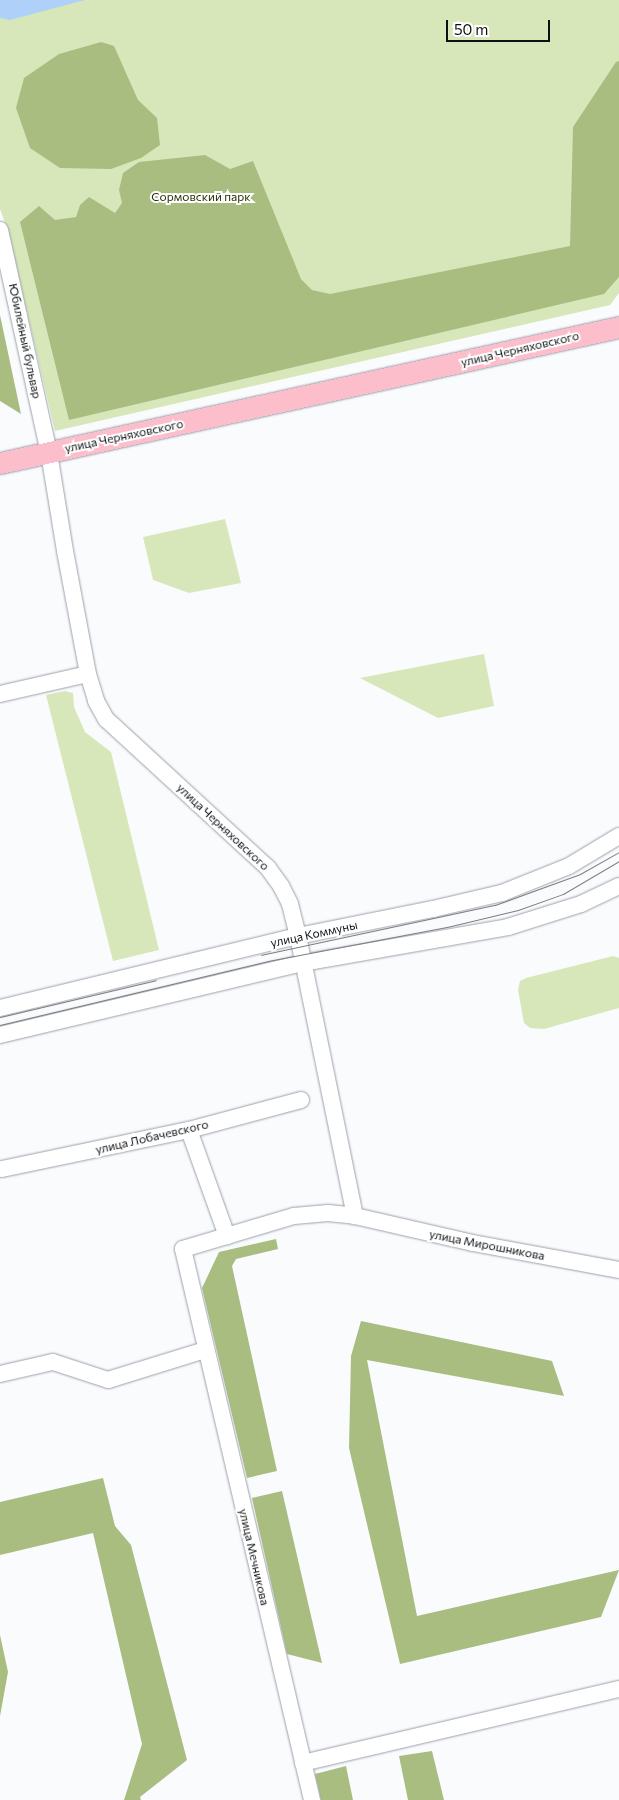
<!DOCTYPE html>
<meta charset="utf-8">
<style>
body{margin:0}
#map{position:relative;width:619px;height:1800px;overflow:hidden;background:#fafbfd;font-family:Commissioner,sans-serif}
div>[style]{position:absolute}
.green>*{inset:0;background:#d7e7ba}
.forest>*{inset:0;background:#a9bd81}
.water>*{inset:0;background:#afd1f9}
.roads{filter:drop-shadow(0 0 1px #9aa1ab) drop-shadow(0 0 1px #9aa1ab)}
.minor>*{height:16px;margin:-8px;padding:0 8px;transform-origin:8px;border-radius:8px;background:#fff}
.major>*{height:21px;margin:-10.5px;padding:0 10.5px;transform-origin:10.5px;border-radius:10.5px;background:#fdbecb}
.tram>*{height:1px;margin:-0.5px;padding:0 0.5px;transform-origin:0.5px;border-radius:0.5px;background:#7c7e81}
span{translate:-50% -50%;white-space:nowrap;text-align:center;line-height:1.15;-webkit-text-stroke:4px #fff;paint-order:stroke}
.park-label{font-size:12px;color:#263103}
.street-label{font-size:12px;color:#0d1013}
.scale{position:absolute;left:446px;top:20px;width:104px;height:22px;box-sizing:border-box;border:2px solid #0d1013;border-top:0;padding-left:6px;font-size:15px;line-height:18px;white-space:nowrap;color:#0d1013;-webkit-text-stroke:4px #fff;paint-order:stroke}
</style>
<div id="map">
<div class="green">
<div style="clip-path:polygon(0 0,619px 0,619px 293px,610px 305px,55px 431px,8px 231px,0 209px)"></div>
<div style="clip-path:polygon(225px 519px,241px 583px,189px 593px,153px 580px,143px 537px)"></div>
<div style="clip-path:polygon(484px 654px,494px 706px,438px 718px,360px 678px)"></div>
<div style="clip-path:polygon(65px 691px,73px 693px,74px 707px,85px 732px,111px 752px,159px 950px,113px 961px,46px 695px)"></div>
<div style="clip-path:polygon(613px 956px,619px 958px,619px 1008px,544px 1029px,530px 1028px,524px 1023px,518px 990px,520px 981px,526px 978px)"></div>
</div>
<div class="forest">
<div style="clip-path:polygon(101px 42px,114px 46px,138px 100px,157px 118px,160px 145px,141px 158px,111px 169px,60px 168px,30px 148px,16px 108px,24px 78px,59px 54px)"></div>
<div style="clip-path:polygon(619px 61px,619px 277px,604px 294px,69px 420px,20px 222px,39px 206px,55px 220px,76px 217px,80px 205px,89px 197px,115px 213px,122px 203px,119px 190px,123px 173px,139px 162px,205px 155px,230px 169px,253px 161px,301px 279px,312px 290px,330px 294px,570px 246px,573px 127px,616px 62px)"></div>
<div style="clip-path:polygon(0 315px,21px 414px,0 401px)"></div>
<div style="clip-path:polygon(276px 1239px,278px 1249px,236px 1259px,232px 1266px,277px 1471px,247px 1478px,202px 1288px,219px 1252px)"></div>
<div style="clip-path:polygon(361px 1321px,552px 1361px,564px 1396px,367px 1360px,417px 1616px,619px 1570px,601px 1617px,400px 1664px,349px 1448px,351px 1356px)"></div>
<div style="clip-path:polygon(103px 1478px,115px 1526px,131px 1545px,187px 1760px,140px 1797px,141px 1800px,124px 1800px,142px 1744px,93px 1533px,0 1555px,0 1502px)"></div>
<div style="clip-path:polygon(282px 1491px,322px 1663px,287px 1654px,252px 1498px)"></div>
<div style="clip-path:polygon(0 1635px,8px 1672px,0 1716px)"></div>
<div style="clip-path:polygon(432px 1751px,444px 1800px,408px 1800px,399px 1756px)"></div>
<div style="clip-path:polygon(346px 1766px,353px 1800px,321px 1800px,315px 1774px)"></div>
</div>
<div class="water">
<div style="clip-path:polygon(0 0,85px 0,10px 20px,0 18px)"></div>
</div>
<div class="roads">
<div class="minor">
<div style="left:0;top:230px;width:228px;rotate:77.6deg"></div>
<div style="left:49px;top:453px;width:99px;rotate:80.7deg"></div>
<div style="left:65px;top:551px;width:125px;rotate:79.4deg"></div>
<div style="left:88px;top:674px;width:28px;rotate:73deg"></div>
<div style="left:96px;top:701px;width:21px;rotate:61deg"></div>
<div style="left:106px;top:719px;width:220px;rotate:42.6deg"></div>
<div style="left:268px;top:868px;width:22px;rotate:54deg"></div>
<div style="left:281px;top:886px;width:20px;rotate:63deg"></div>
<div style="left:290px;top:904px;width:33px;rotate:76deg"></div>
<div style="left:298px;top:936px;width:286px;rotate:78.5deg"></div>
<div style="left:0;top:694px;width:90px;rotate:-12.8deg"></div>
<div style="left:0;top:1008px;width:307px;rotate:-13.6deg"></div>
<div style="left:298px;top:936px;width:138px;rotate:-11.3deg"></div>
<div style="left:433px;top:909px;width:71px;rotate:-13.1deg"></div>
<div style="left:502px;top:893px;width:72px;rotate:-21.9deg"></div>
<div style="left:569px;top:866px;width:58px;rotate:-31deg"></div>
<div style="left:0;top:1035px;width:310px;rotate:-13.4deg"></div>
<div style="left:302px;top:963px;width:209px;rotate:-9.9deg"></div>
<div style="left:508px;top:927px;width:77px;rotate:-17.5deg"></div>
<div style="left:581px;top:904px;width:42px;rotate:-25.3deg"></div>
<div style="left:189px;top:1130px;width:113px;rotate:70.3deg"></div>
<div style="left:2px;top:1169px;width:191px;rotate:-11.8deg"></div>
<div style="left:189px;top:1130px;width:116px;rotate:-15deg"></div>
<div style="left:0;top:1374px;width:54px;rotate:-12.8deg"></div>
<div style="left:53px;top:1362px;width:58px;rotate:18.1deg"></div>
<div style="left:108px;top:1380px;width:102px;rotate:-17.2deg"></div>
<div style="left:303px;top:1763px;width:325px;rotate:-13.2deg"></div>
<div style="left:312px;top:1800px;width:566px;rotate:-103.18deg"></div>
<div style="left:183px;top:1249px;width:116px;rotate:-16.6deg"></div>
<div style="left:294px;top:1216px;width:34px;rotate:-5deg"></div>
<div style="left:328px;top:1213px;width:27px;rotate:6deg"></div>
<div style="left:355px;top:1216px;width:121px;rotate:12.9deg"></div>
<div style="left:473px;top:1243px;width:148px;rotate:10.5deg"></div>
</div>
<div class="major">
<div style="left:0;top:463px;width:634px;rotate:-12.39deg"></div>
</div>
</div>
<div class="tram">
<div style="left:261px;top:955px;width:239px;rotate:-12.1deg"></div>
<div style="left:495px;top:905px;width:90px;rotate:-20deg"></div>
<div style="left:580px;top:874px;width:45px;rotate:-29.4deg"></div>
<div style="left:0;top:1017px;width:160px;rotate:-13.3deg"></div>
<div style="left:0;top:1025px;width:276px;rotate:-13.4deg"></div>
<div style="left:268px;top:961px;width:182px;rotate:-10.8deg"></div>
<div style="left:447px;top:927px;width:73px;rotate:-13.5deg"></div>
<div style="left:518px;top:910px;width:48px;rotate:-19.6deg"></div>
<div style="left:563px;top:894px;width:65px;rotate:-30.5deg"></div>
</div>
<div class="park-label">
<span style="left:201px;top:197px">Сормовский парк</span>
</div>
<div class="street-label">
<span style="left:25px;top:341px;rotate:78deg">Юбилейный бульвар</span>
<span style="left:520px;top:349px;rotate:-13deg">улица Черняховского</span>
<span style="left:124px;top:436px;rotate:-12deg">улица Черняховского</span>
<span style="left:223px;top:827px;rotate:43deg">улица Черняховского</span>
<span style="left:314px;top:934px;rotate:-12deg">улица Коммуны</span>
<span style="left:152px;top:1137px;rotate:-13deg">улица Лобачевского</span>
<span style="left:487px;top:1245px;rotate:11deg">улица Мирошникова</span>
<span style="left:254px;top:1557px;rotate:77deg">улица Мечникова</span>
</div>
<div class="scale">50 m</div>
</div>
